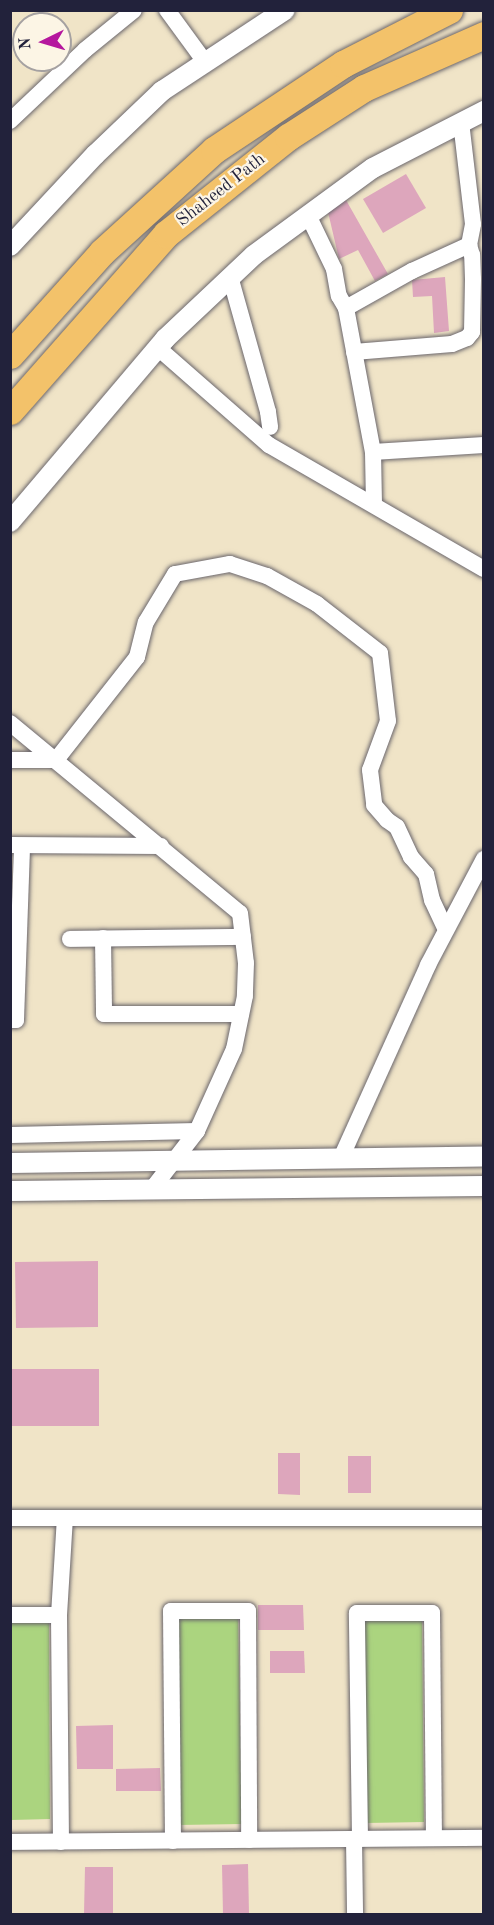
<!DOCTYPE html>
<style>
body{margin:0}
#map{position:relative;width:494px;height:1925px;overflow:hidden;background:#f0e4c7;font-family:"Old Standard TT",serif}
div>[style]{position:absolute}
.green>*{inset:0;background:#abd47f}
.building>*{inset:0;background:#dda6bc}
.roads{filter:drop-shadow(0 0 2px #6a666c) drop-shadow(0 0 2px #6a666c)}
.minor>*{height:16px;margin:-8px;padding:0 8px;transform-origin:8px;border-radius:8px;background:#fff}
.tertiary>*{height:20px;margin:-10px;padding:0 10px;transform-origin:10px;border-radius:10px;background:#fff}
.trunk>*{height:27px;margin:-13.5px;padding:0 13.5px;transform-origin:13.5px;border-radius:13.5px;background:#f3c26a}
span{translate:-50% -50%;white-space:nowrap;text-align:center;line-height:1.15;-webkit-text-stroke:4.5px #fcf5e5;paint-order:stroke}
.street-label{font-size:18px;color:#22223b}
.frame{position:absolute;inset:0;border:12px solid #22223b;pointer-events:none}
.north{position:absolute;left:12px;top:12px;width:60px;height:60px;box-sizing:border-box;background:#fcf5e5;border:2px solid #a5a1a1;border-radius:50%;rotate:265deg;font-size:16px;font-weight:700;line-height:24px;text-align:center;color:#22223b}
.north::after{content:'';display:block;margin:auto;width:21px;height:27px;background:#b5179e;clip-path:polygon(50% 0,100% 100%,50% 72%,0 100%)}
</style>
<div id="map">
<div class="green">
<div style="clip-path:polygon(238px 1615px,242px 1824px,178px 1825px,176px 1618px)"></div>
<div style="clip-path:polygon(422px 1617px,424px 1822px,365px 1823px,365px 1619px)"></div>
<div style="clip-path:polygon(49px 1618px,50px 1819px,11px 1820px,10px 1619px)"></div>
</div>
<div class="building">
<div style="clip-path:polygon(406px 174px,426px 208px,383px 233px,363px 199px)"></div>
<div style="clip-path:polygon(346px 200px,388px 274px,375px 281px,358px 250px,339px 259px,328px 212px)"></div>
<div style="clip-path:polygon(445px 277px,449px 331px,434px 333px,432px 296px,413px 297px,412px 280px)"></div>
<div style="clip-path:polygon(98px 1261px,98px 1327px,16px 1328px,15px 1262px)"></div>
<div style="clip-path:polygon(10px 1369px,99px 1369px,99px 1426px,10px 1426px)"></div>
<div style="clip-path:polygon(278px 1453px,300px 1453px,300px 1495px,278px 1494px)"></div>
<div style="clip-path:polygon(348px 1456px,371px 1456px,371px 1493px,348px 1493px)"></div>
<div style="clip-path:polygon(258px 1605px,303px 1605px,304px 1630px,258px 1630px)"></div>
<div style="clip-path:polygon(270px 1651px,304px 1651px,305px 1673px,270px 1673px)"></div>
<div style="clip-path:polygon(113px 1725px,113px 1769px,77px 1769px,76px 1726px)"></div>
<div style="clip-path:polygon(160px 1768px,161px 1791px,116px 1791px,116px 1769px)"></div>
<div style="clip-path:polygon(248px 1864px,249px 1914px,223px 1914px,222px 1865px)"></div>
<div style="clip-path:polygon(85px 1867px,113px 1867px,113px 1914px,84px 1914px)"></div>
</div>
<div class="roads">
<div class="minor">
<div style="left:167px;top:10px;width:64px;rotate:53.8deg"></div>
<div style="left:10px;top:121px;width:103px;rotate:-43.4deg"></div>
<div style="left:85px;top:50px;width:63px;rotate:-39.2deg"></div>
<div style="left:308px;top:215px;width:60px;rotate:64.3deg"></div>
<div style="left:334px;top:269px;width:27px;rotate:80deg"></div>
<div style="left:339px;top:296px;width:14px;rotate:60deg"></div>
<div style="left:346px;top:308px;width:147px;rotate:79.4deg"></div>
<div style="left:373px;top:452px;width:51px;rotate:88.9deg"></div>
<div style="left:231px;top:280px;width:137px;rotate:74.3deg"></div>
<div style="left:268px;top:412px;width:15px;rotate:82deg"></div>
<div style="left:346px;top:308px;width:76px;rotate:-29.3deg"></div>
<div style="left:412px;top:271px;width:63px;rotate:-24.5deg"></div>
<div style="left:157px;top:347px;width:149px;rotate:41.2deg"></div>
<div style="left:269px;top:445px;width:248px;rotate:30deg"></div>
<div style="left:354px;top:352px;width:98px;rotate:-4.7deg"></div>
<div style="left:452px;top:344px;width:16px;rotate:-22deg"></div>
<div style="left:467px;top:338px;width:8px;rotate:-50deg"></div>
<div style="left:472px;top:332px;width:53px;rotate:-88.9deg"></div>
<div style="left:473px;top:279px;width:24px;rotate:-92deg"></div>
<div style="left:472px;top:255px;width:10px;rotate:-107deg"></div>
<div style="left:469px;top:245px;width:21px;rotate:-79deg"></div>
<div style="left:473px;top:224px;width:103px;rotate:-96.7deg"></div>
<div style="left:373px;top:452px;width:111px;rotate:-3.6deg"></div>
<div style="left:10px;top:723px;width:298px;rotate:39.6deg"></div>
<div style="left:240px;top:913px;width:50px;rotate:83.2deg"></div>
<div style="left:246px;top:963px;width:33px;rotate:92deg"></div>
<div style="left:245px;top:996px;width:54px;rotate:101.7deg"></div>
<div style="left:234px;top:1049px;width:90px;rotate:114.3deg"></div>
<div style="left:197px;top:1131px;width:73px;rotate:127.8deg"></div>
<div style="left:10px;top:760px;width:46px"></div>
<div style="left:56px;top:760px;width:131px;rotate:-51.8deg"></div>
<div style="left:137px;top:657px;width:36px;rotate:-76deg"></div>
<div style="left:146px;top:622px;width:56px;rotate:-58.9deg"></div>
<div style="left:175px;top:574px;width:56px;rotate:-10.3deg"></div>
<div style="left:230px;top:564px;width:39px;rotate:18deg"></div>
<div style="left:267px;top:576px;width:57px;rotate:29.2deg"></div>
<div style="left:317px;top:604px;width:80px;rotate:37.9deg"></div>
<div style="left:380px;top:653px;width:68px;rotate:83.3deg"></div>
<div style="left:388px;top:721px;width:52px;rotate:110.2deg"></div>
<div style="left:370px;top:770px;width:35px;rotate:83deg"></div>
<div style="left:374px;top:805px;width:20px;rotate:49deg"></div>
<div style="left:387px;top:820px;width:12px;rotate:35deg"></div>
<div style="left:397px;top:827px;width:33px;rotate:65deg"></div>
<div style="left:411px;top:857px;width:23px;rotate:49deg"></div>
<div style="left:426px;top:874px;width:27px;rotate:77deg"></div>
<div style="left:432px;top:900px;width:33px;rotate:65deg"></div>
<div style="left:11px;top:845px;width:150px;rotate:0.4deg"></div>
<div style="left:103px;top:938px;width:76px;rotate:89.2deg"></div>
<div style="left:104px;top:1014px;width:137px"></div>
<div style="left:70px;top:939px;width:173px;rotate:-0.7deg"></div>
<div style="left:10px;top:1020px;width:6px"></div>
<div style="left:16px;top:1020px;width:174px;rotate:-88deg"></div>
<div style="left:10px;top:1135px;width:187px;rotate:-1.2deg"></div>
<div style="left:341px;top:1158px;width:212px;rotate:-65.7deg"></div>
<div style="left:428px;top:965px;width:120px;rotate:-62.2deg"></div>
<div style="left:10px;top:1518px;width:474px"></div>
<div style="left:10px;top:1615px;width:49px"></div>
<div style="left:59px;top:1615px;width:227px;rotate:89.5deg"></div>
<div style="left:59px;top:1615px;width:97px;rotate:-86.5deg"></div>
<div style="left:354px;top:1839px;width:75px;rotate:89.2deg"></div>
<div style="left:360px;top:1839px;width:226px;rotate:-90.8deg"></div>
<div style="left:357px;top:1613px;width:75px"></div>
<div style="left:432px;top:1613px;width:225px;rotate:89.5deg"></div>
<div style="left:173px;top:1841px;width:230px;rotate:-90.5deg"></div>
<div style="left:171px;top:1611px;width:77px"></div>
<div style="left:248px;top:1611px;width:229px;rotate:89.7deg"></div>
<div style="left:10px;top:1842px;width:474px;rotate:-0.5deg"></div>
</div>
<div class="tertiary">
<div style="left:10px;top:246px;width:125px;rotate:-47deg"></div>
<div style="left:95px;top:155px;width:93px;rotate:-43.7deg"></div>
<div style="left:162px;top:91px;width:147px;rotate:-33.4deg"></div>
<div style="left:10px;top:522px;width:240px;rotate:-49.7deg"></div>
<div style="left:165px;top:339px;width:122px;rotate:-43.3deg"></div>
<div style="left:254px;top:255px;width:147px;rotate:-36.2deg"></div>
<div style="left:373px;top:168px;width:125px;rotate:-27.2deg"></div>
<div style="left:10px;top:1163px;width:474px;rotate:-0.8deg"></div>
<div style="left:10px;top:1191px;width:474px;rotate:-0.6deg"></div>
</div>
<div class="trunk">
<div style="left:10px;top:355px;width:138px;rotate:-48.2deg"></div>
<div style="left:102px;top:252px;width:151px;rotate:-42.3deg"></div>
<div style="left:214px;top:150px;width:155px;rotate:-33.7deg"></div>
<div style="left:343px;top:64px;width:119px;rotate:-27deg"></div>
<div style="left:10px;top:411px;width:236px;rotate:-48.6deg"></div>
<div style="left:166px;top:234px;width:156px;rotate:-38.5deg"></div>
<div style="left:288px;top:137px;width:90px;rotate:-32.8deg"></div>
<div style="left:364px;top:88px;width:131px;rotate:-23.8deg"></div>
</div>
</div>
<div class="street-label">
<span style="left:221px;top:190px;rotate:-38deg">Shaheed Path</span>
</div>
<div class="frame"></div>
<div class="north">N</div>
</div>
